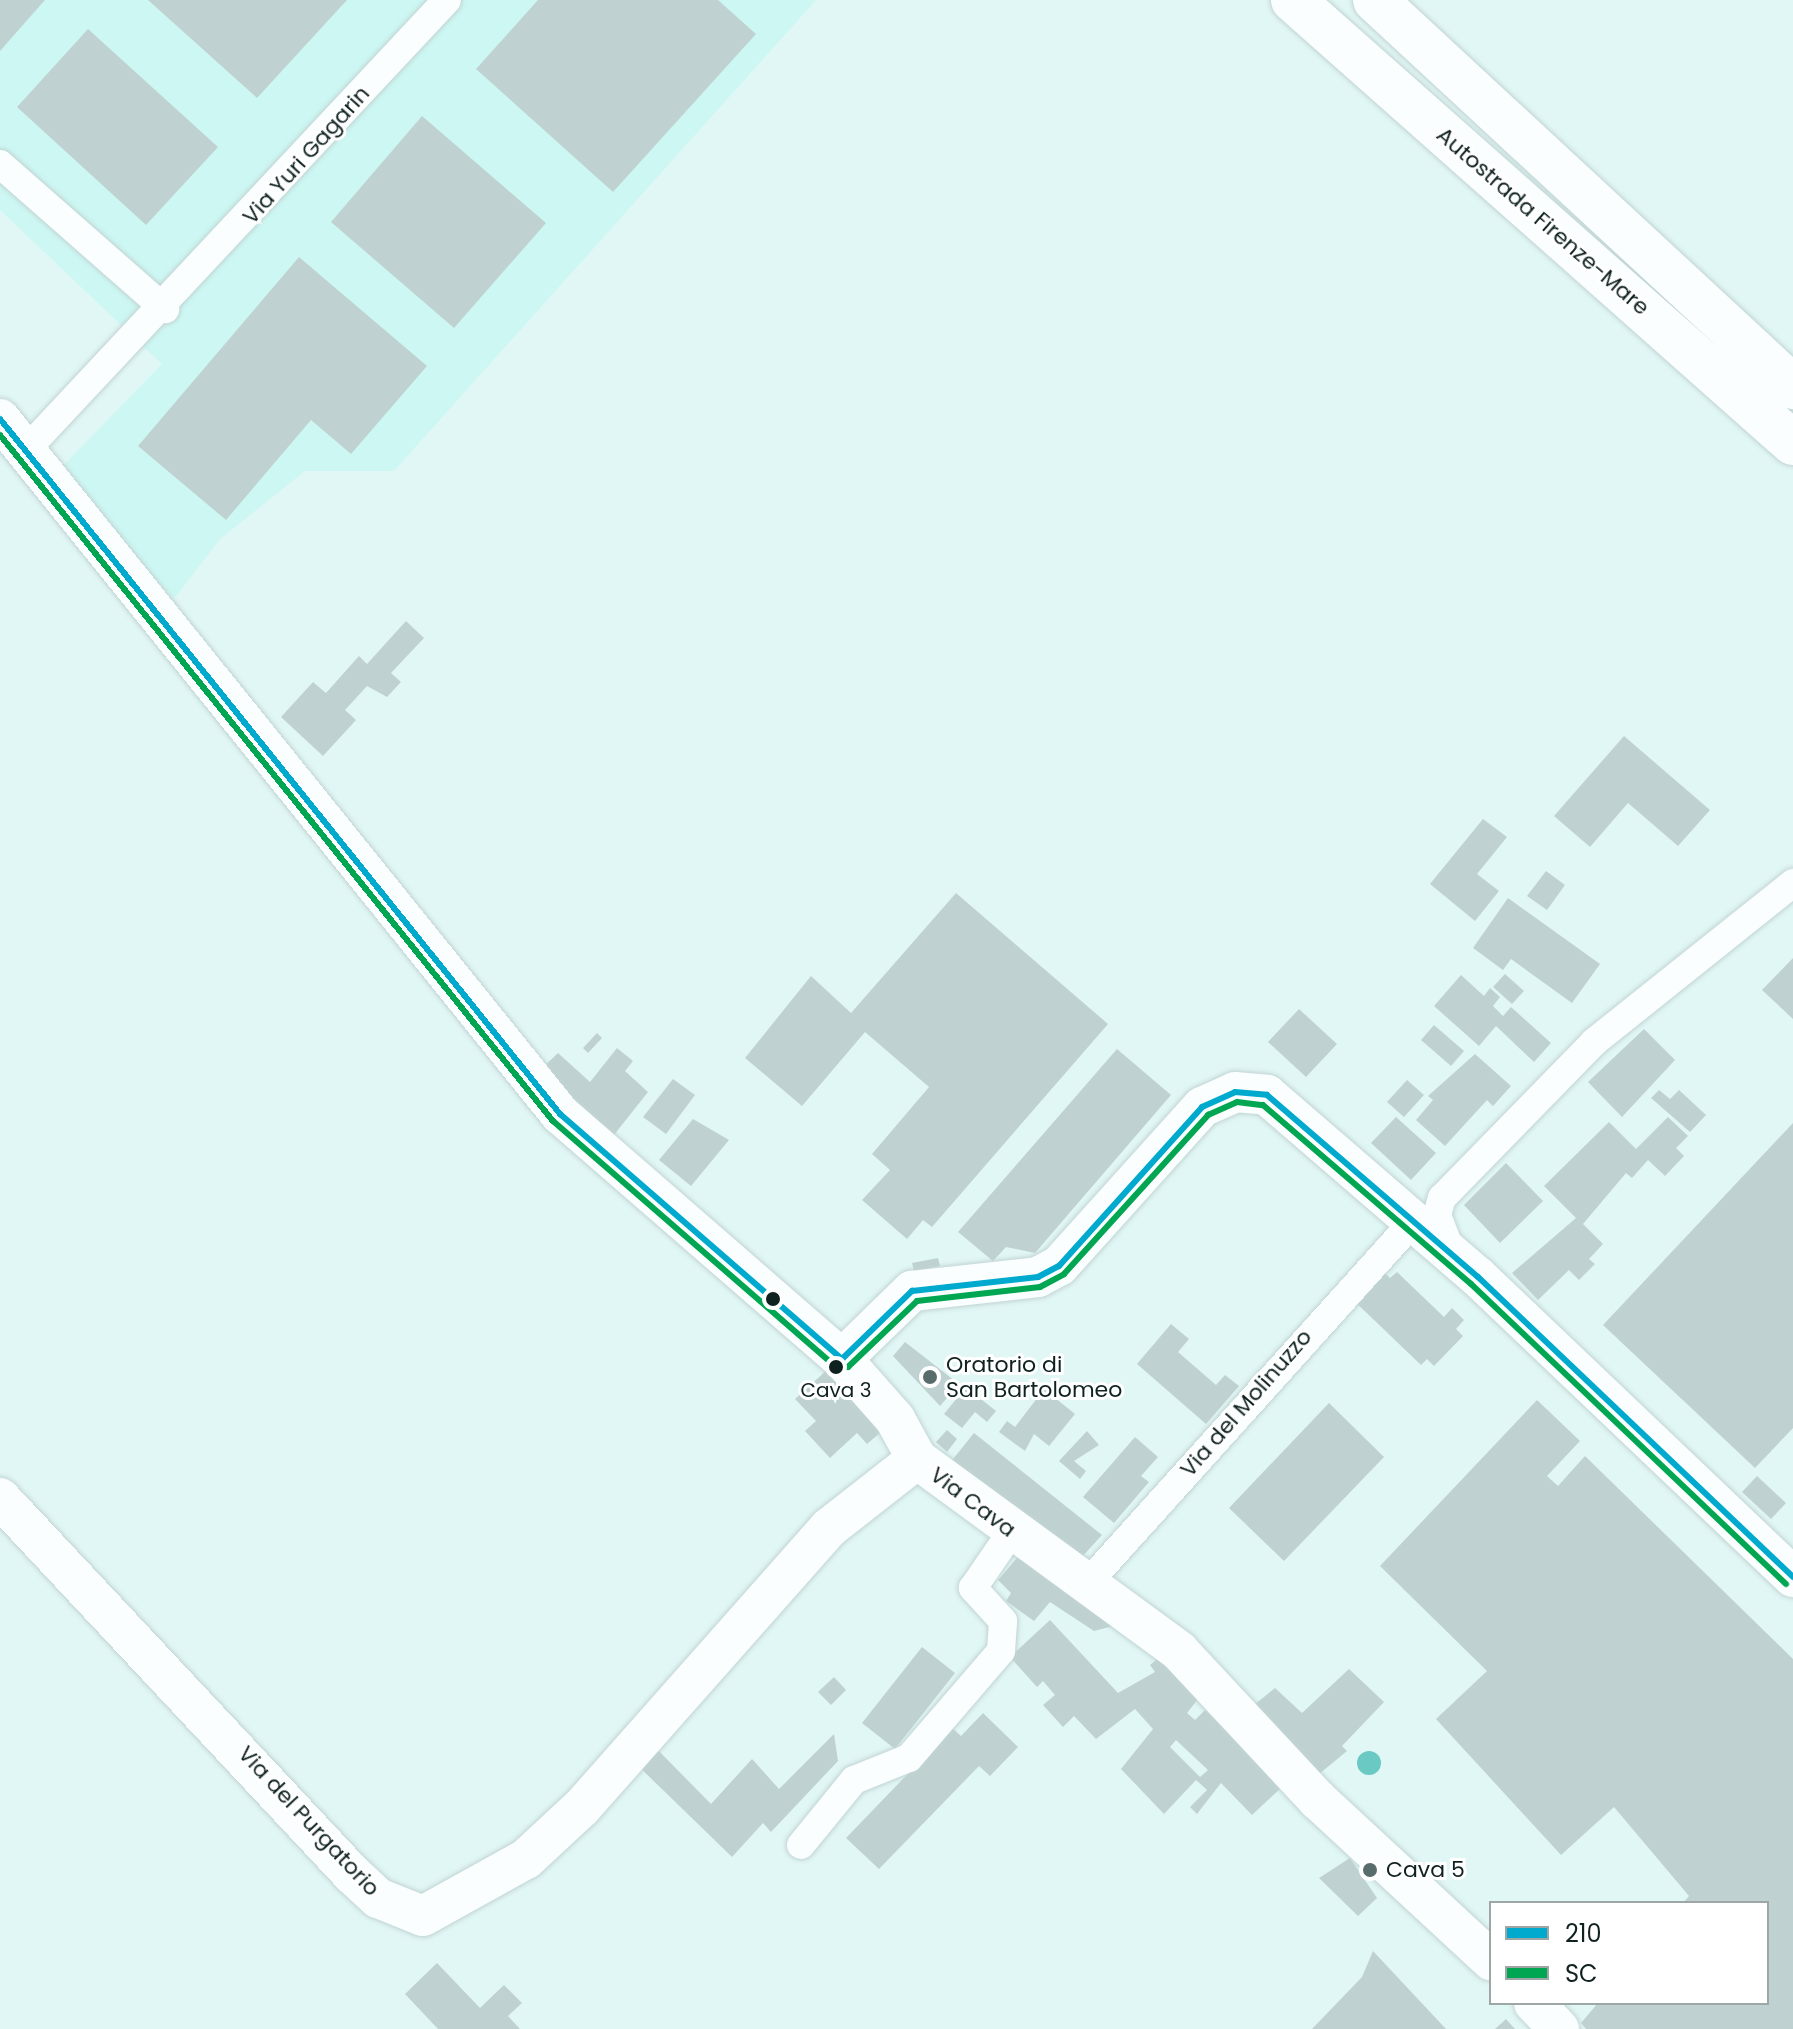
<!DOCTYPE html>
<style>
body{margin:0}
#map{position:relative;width:1793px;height:2029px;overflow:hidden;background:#e1f7f5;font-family:Poppins,sans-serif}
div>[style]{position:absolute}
.built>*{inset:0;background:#cdf7f3}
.water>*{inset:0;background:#6bc9c4}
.round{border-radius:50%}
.building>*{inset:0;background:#bfd2d1}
.roads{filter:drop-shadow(0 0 2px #c1d4d3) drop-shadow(0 0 2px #c1d4d3)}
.street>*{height:28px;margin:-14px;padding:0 14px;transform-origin:14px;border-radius:14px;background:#fafefe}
.secondary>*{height:40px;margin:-20px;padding:0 20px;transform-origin:20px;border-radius:20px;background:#fafefe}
.highway>*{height:44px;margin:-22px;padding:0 22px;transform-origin:22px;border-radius:22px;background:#fafefe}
.bus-1>*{height:6px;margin:-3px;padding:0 3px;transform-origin:3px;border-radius:3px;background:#00a9ce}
.bus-2>*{height:6px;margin:-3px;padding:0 3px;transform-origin:3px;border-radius:3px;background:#00a651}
.dots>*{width:22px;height:22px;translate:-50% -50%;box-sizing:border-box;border:4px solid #fff;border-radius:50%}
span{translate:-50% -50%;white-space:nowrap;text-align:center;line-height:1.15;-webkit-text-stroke:6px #fff;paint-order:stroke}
.bus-label{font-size:20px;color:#0f2220}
.street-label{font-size:22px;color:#0f2220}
.poi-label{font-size:22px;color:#0f2220}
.left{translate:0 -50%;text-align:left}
.legend{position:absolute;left:1489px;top:1901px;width:280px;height:104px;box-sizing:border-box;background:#fff;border:2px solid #9fa7a6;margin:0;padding:10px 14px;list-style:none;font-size:24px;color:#0f2220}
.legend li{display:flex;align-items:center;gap:16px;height:40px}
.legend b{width:40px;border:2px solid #9fa7a6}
</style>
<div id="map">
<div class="built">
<div style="clip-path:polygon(0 0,816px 0,394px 471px,305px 471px,220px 539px,174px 599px,56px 473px,162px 364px,0 210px)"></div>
</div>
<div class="water">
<div class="round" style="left:1357px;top:1751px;width:24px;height:24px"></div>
</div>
<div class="building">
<div style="clip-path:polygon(0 0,45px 0,0 51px)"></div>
<div style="clip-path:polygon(148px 0,347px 0,257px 98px)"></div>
<div style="clip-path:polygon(538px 0,718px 0,756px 34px,613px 192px,476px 69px)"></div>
<div style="clip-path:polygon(88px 29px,218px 147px,146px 225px,17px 107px)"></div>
<div style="clip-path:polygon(422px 116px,546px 223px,454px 328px,331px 222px)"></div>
<div style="clip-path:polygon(299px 257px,427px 366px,351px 454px,311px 420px,226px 520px,138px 446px)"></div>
<div style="clip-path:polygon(406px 621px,424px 638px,391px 673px,401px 682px,387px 697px,367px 686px,345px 710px,356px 720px,323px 756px,281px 717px,313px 682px,326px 693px,359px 656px,367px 664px)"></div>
<div style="clip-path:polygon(1624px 736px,1710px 810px,1678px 846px,1628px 803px,1590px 847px,1554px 816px)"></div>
<div style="clip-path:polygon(1483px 819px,1507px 837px,1477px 874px,1499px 891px,1475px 921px,1430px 884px)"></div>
<div style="clip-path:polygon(1546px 871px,1565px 885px,1547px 910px,1527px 896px)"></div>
<div style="clip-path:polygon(956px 893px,1108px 1024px,932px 1227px,923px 1220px,907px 1239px,862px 1200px,890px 1170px,872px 1154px,929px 1087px,865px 1032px,802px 1106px,745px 1058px,811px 976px,851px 1013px)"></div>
<div style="clip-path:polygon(1508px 898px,1600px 964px,1572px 1003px,1511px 959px,1503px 970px,1473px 948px)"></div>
<div style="clip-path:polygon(1793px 958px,1793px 1019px,1762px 990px)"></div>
<div style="clip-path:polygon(1505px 974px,1524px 991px,1512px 1004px,1493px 987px)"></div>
<div style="clip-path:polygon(1461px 975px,1484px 996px,1490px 988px,1500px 997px,1493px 1006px,1503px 1016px,1511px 1007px,1551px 1043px,1534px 1062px,1496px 1026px,1479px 1046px,1434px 1006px)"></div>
<div style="clip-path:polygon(1299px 1009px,1337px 1044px,1306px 1077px,1268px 1042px)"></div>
<div style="clip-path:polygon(1434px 1025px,1464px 1051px,1451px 1066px,1421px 1040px)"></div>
<div style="clip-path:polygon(1644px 1029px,1675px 1060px,1622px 1117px,1588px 1082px)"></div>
<div style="clip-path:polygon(597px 1033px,602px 1038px,588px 1053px,583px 1048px)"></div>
<div style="clip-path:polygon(617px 1048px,633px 1061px,625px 1071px,648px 1092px,606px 1145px,536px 1074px,558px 1053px,590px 1082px)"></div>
<div style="clip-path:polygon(1117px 1049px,1171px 1095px,1035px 1253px,1006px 1247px,993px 1261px,958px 1232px)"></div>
<div style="clip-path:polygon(1475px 1054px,1511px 1086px,1493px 1106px,1487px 1100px,1445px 1146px,1416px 1120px,1433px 1100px,1428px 1096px)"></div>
<div style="clip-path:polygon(673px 1079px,695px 1095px,666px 1134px,643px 1117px)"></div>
<div style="clip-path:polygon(1407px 1080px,1424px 1095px,1404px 1117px,1387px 1102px)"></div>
<div style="clip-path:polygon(1659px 1090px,1670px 1099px,1679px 1090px,1706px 1115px,1690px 1132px,1651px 1098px)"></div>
<div style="clip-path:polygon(1396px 1117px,1436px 1153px,1411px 1180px,1371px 1143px)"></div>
<div style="clip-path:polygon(1668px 1117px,1688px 1136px,1676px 1148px,1684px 1156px,1665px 1176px,1648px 1160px,1632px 1178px,1626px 1173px,1583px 1224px,1603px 1244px,1589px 1259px,1595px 1264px,1579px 1280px,1569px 1270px,1538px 1300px,1512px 1273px,1576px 1218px,1544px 1186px,1609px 1122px,1636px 1149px)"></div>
<div style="clip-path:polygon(693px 1119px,729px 1140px,691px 1186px,659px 1160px)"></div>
<div style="clip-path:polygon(1793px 1123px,1793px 1428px,1755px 1468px,1603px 1325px)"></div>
<div style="clip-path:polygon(1506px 1163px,1543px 1201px,1500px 1243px,1464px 1205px)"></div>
<div style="clip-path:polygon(938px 1258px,940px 1266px,914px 1271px,912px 1263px)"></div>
<div style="clip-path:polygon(1378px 1266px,1390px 1278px,1397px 1272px,1444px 1317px,1452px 1308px,1464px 1320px,1456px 1329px,1463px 1336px,1434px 1366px,1427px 1359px,1421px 1365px,1349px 1296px)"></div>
<div style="clip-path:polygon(1171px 1324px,1189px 1339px,1178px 1352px,1216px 1385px,1225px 1375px,1239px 1386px,1206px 1424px,1137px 1364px)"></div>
<div style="clip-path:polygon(905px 1342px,959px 1384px,940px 1406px,893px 1356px)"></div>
<div style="clip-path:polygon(828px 1369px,881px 1432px,867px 1444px,857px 1433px,830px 1458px,805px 1431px,816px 1421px,795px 1399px)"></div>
<div style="clip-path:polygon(966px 1387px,996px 1411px,987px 1422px,975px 1412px,962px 1428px,944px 1414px)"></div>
<div style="clip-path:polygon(1044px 1389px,1075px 1414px,1049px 1446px,1034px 1434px,1025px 1451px,999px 1432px,1007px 1421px,1015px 1427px)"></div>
<div style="clip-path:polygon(1537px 1400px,1580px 1441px,1547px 1476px,1558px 1486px,1585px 1456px,1793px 1659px,1793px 2029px,1586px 2029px,1581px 2023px,1598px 2003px,1767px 2003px,1767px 1903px,1683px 1903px,1689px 1896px,1614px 1807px,1561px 1855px,1436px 1719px,1487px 1671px,1380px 1566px)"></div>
<div style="clip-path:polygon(1329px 1403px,1384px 1457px,1284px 1561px,1229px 1508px)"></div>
<div style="clip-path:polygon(947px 1430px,957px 1439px,947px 1452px,936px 1442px)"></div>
<div style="clip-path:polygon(1087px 1431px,1099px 1445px,1074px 1461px,1086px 1471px,1080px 1479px,1059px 1461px)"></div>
<div style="clip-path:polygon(974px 1433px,1102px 1535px,1072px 1568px,945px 1469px)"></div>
<div style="clip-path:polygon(1135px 1437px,1158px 1457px,1141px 1476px,1149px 1482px,1114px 1523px,1083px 1497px)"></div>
<div style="clip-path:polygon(1757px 1476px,1786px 1503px,1771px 1519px,1742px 1492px)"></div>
<div style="clip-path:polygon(1022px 1552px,1113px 1626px,1094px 1631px,1050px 1602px,1034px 1621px,1006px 1601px,1011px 1593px,998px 1580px)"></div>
<div style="clip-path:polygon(evenodd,1050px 1620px,1118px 1693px,1155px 1672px,1150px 1665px,1161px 1656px,1202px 1694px,1187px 1713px,1195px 1720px,1205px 1710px,1283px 1786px,1252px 1815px,1221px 1783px,1197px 1814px,1190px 1807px,1207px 1790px,1196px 1780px,1164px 1814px,1121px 1769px,1153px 1729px,1135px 1709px,1096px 1739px,1074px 1716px,1063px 1727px,1043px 1705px,1055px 1695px,1043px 1681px,1037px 1687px,1010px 1657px,1050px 1620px,1176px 1740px,1208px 1770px,1200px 1777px,1170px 1747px,1176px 1740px)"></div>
<div style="clip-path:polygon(922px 1647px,955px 1673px,895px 1749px,862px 1723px)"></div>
<div style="clip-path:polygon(1349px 1669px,1384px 1702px,1342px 1746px,1347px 1751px,1313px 1779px,1250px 1708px,1275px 1688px,1302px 1713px)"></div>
<div style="clip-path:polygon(834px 1677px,846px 1690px,831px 1705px,818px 1692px)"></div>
<div style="clip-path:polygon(983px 1713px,1018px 1747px,990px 1776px,979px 1766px,879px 1869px,846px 1838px,952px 1728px,961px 1736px)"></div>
<div style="clip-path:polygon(834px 1734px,838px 1761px,771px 1832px,763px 1823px,732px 1857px,631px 1759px,648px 1740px,711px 1804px,752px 1759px,779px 1789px)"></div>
<div style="clip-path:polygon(1350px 1858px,1377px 1898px,1358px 1916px,1319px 1878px)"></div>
<div style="clip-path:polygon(1373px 1951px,1446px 2029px,1312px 2029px,1362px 1977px)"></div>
<div style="clip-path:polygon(437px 1963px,480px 2008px,504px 1985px,522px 2003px,508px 2016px,520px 2029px,438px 2029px,405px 1994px)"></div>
<div style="clip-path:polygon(1506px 2019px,1515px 2029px,1495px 2029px)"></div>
</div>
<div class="roads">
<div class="street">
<div style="left:0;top:164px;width:220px;rotate:41.3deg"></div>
<div style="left:26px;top:450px;width:616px;rotate:-46.91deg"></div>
<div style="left:1450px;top:1249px;width:36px;rotate:-111deg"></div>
<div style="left:1437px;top:1215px;width:18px;rotate:-74deg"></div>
<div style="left:1442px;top:1198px;width:218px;rotate:-45.7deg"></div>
<div style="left:1594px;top:1042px;width:255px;rotate:-38.6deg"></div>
<div style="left:1085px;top:1586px;width:487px;rotate:-48deg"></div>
<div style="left:801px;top:1845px;width:84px;rotate:-50.8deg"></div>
<div style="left:854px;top:1780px;width:59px;rotate:-21.8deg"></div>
<div style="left:909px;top:1758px;width:141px;rotate:-49.3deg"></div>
<div style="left:1001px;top:1651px;width:30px;rotate:-86deg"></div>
<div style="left:1003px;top:1621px;width:45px;rotate:-132.3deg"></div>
<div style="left:973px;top:1588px;width:69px;rotate:-55.6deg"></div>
</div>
<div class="secondary">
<div style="left:0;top:419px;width:893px;rotate:51.14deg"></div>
<div style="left:560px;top:1114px;width:374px;rotate:41deg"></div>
<div style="left:842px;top:1359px;width:80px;rotate:48.5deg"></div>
<div style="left:895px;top:1419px;width:46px;rotate:61.2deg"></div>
<div style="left:917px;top:1459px;width:325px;rotate:36.2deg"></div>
<div style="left:1179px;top:1651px;width:204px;rotate:47deg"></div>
<div style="left:1318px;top:1800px;width:236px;rotate:42.8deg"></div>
<div style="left:842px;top:1359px;width:98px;rotate:-44.2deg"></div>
<div style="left:912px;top:1291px;width:127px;rotate:-6.3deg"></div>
<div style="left:1038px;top:1277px;width:24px;rotate:-28deg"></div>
<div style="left:1059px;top:1266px;width:214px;rotate:-48deg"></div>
<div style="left:1202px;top:1107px;width:36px;rotate:-24deg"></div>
<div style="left:1235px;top:1092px;width:32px;rotate:5deg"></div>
<div style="left:1267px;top:1095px;width:279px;rotate:40.8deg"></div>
<div style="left:1478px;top:1277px;width:435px;rotate:43.6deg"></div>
<div style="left:0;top:1498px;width:514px;rotate:46.89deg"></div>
<div style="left:351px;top:1873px;width:37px;rotate:43deg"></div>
<div style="left:378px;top:1898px;width:48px;rotate:21.8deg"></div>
<div style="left:423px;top:1916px;width:118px;rotate:-29deg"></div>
<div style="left:526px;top:1859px;width:76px;rotate:-42.9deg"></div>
<div style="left:582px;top:1807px;width:373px;rotate:-48.5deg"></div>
<div style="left:829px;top:1528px;width:112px;rotate:-38.1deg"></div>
<div style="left:1534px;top:2003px;width:36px;rotate:46deg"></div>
</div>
<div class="highway">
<div style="left:1293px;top:0;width:668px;rotate:41.54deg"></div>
<div style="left:1375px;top:0;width:570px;rotate:42.79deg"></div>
</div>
</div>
<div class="bus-1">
<div style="left:0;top:419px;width:893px;rotate:51.14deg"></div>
<div style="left:560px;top:1114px;width:374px;rotate:41deg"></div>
<div style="left:842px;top:1359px;width:98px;rotate:-44.2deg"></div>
<div style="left:912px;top:1291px;width:127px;rotate:-6.3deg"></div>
<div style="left:1038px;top:1277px;width:24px;rotate:-28deg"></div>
<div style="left:1059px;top:1266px;width:214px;rotate:-48deg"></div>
<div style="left:1202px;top:1107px;width:36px;rotate:-24deg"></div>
<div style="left:1235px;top:1092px;width:32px;rotate:5deg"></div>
<div style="left:1267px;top:1095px;width:279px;rotate:40.8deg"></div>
<div style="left:1478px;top:1277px;width:435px;rotate:43.6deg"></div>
</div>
<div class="bus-2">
<div style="left:0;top:435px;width:881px;rotate:51.13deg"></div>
<div style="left:553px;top:1121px;width:375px;rotate:41deg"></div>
<div style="left:836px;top:1367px;width:12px"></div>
<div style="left:848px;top:1367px;width:95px;rotate:-43.7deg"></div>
<div style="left:917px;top:1301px;width:124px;rotate:-6.5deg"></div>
<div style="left:1040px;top:1287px;width:27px;rotate:-28deg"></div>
<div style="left:1064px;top:1274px;width:215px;rotate:-47.8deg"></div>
<div style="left:1208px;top:1115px;width:32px;rotate:-24deg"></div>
<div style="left:1237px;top:1102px;width:26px;rotate:7deg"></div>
<div style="left:1263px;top:1105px;width:274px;rotate:40.7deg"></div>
<div style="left:1471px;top:1284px;width:435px;rotate:43.6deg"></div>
</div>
<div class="dots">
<div style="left:773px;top:1299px;background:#0f2220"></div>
<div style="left:836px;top:1367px;background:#0f2220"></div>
<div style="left:930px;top:1377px;background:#586d6b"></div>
<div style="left:1370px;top:1870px;background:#586d6b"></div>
</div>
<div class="bus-label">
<span style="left:836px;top:1390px">Cava 3</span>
</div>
<div class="street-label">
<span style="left:306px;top:155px;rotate:-48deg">Via Yuri Gagarin</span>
<span style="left:1543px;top:221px;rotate:41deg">Autostrada Firenze-Mare</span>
<span style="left:1246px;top:1403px;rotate:-49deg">Via del Molinuzzo</span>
<span style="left:973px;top:1502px;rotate:37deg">Via Cava</span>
<span style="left:309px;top:1821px;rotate:47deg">Via del Purgatorio</span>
</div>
<div class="poi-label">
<span class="left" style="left:946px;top:1377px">Oratorio di<br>San Bartolomeo</span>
<span class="left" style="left:1386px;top:1870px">Cava 5</span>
</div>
<ul class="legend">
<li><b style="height:10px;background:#00a9ce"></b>210</li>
<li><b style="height:10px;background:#00a651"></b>SC</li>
</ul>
</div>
